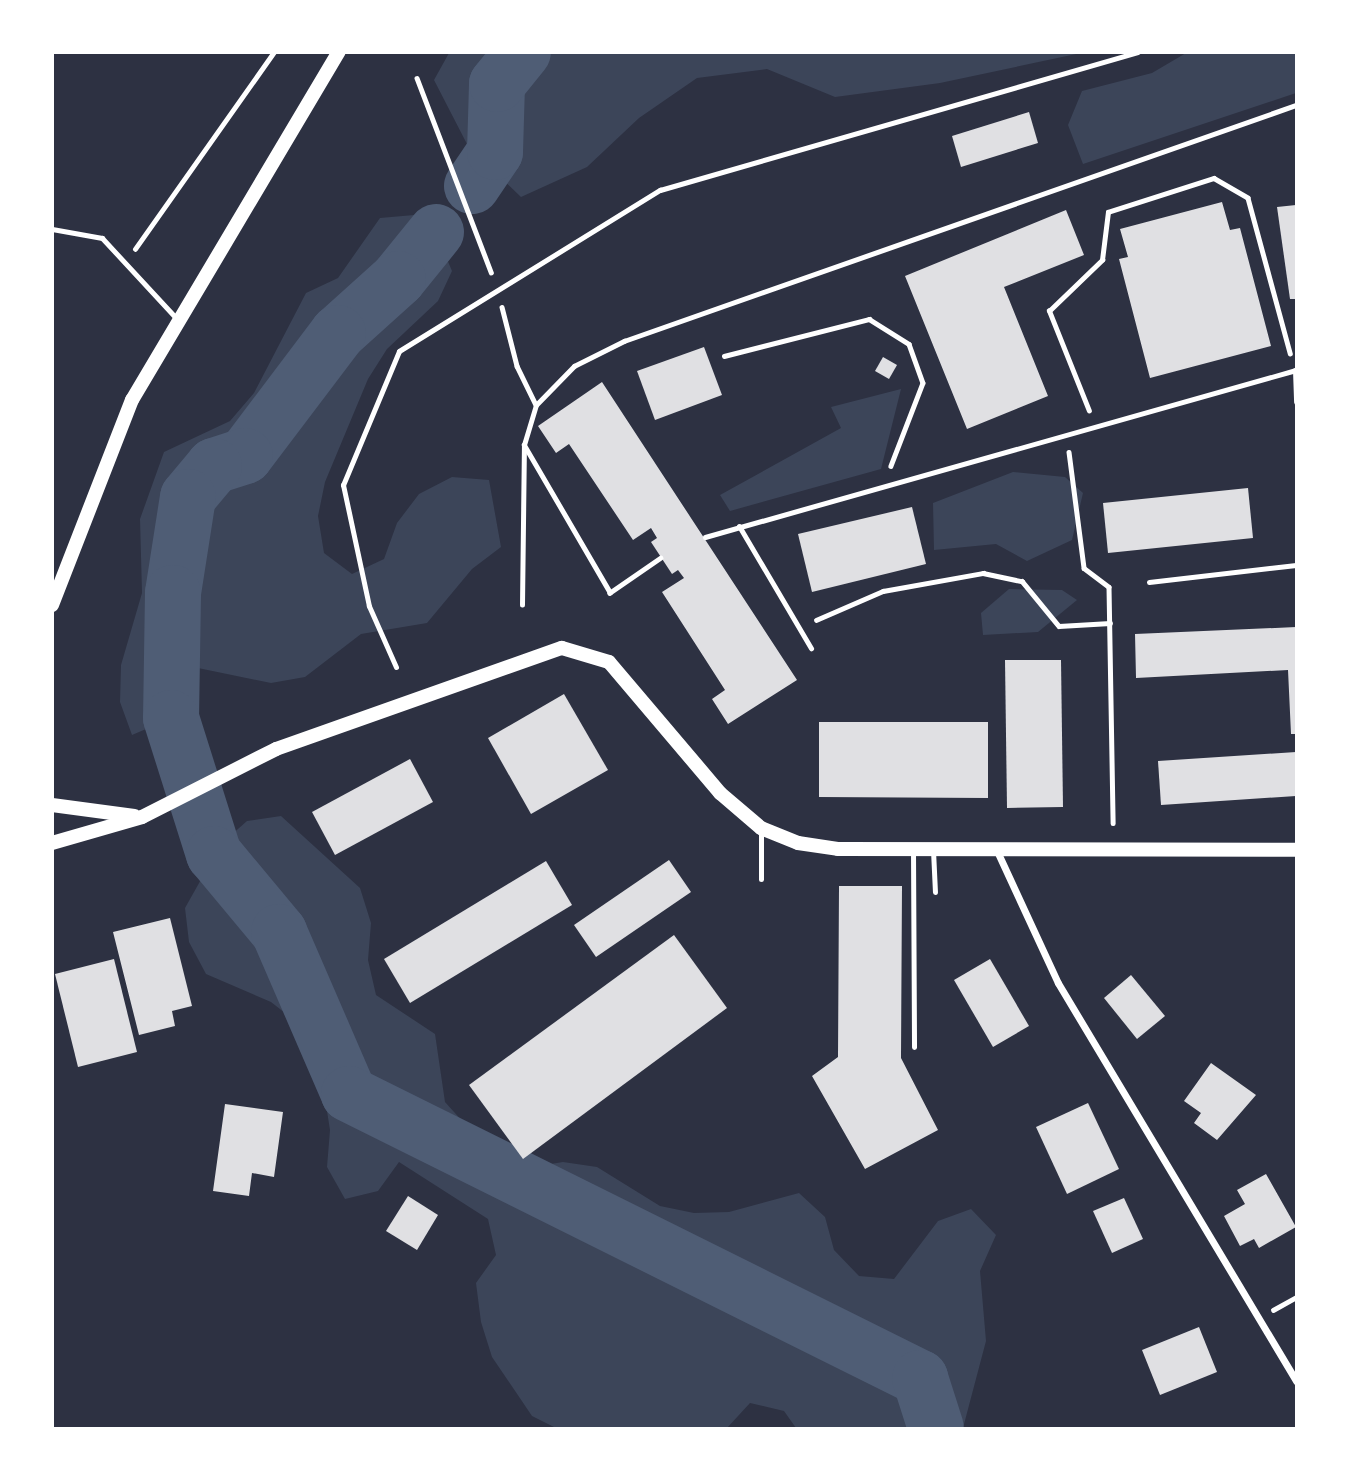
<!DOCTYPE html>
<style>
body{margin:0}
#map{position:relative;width:1349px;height:1481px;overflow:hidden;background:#2d3142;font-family:"PT Sans",sans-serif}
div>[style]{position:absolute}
.green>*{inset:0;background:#3c4559}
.river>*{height:56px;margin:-28px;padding:0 28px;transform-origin:28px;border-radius:28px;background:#4f5d75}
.building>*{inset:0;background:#e0e0e3}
.path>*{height:4.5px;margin:-2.25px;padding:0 2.25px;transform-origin:2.25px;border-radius:2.25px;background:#fff}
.service>*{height:5px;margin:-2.5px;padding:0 2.5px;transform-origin:2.5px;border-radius:2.5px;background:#fff}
.minor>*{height:7px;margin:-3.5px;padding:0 3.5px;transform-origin:3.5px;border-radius:3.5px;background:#fff}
.secondary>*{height:14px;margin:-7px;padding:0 7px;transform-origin:7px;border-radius:7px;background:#fff}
span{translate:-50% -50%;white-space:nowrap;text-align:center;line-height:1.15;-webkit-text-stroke:5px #fff;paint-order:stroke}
.frame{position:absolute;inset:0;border:54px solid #fff;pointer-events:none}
</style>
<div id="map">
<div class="green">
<div style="clip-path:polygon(449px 53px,449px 52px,1081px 53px,940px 83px,835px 97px,767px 69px,697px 78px,639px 118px,587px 167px,521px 197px,468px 146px,434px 80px)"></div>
<div style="clip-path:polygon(1186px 53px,1296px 53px,1296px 93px,1083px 164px,1068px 125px,1082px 91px,1152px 73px)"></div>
<div style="clip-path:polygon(414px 215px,439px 240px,452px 271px,438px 301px,387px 349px,368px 379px,325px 482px,318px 516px,324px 553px,352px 574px,384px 559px,397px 523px,419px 494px,452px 477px,489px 480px,501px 547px,472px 569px,427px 623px,361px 634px,305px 677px,271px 683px,198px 668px,153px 726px,132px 735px,120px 702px,121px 665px,142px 593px,140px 519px,164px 452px,230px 421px,254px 393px,306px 293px,338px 278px,380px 218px)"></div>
<div style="clip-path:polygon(901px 389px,881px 469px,730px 511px,720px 495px,841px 428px,831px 407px)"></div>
<div style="clip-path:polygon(1013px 472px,1065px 477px,1083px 493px,1072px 540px,1027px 561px,996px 544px,934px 550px,933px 503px)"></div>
<div style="clip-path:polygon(1009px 589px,1062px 590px,1077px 600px,1038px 632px,983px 635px,981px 613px)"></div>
<div style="clip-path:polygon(281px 816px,360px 888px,371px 923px,368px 960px,376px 995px,435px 1034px,445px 1102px,493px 1155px,526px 1168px,563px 1162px,597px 1167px,660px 1206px,694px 1213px,729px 1212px,799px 1193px,825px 1217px,834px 1250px,859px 1276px,894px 1279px,938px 1221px,971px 1209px,996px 1235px,980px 1271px,986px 1341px,963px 1428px,796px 1428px,784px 1411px,750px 1403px,727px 1428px,556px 1428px,532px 1416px,492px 1357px,481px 1322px,476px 1283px,496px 1255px,488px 1219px,399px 1162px,378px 1191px,345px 1199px,327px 1167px,330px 1130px,318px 1054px,299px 1024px,271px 1002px,206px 974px,189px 942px,185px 908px,221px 844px,247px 821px)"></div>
</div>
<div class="river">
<div style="left:472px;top:186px;width:41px;rotate:-55.9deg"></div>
<div style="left:495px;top:152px;width:68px;rotate:-88.3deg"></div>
<div style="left:497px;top:84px;width:41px;rotate:-50.9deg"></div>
<div style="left:436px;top:232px;width:60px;rotate:129deg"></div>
<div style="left:398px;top:279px;width:81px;rotate:138deg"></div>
<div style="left:338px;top:333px;width:154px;rotate:127.1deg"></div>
<div style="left:245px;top:456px;width:33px;rotate:162deg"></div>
<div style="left:214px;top:466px;width:40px;rotate:130deg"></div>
<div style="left:188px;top:497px;width:97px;rotate:98.9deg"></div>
<div style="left:173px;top:593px;width:125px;rotate:90.9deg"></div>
<div style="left:171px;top:718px;width:143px;rotate:72.5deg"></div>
<div style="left:214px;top:854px;width:102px;rotate:50.2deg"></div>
<div style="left:279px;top:932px;width:176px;rotate:66.6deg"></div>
<div style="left:349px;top:1094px;width:638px;rotate:26.44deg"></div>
<div style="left:920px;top:1378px;width:52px;rotate:72.3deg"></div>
</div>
<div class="building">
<div style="clip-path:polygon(1029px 112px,1038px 143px,961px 167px,952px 136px)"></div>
<div style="clip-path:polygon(1222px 202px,1230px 230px,1240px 228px,1271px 346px,1150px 378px,1119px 259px,1128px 257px,1120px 229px)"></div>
<div style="clip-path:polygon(1296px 205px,1296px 299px,1290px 299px,1277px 207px)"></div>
<div style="clip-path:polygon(1066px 210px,1084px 255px,1004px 287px,1048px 396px,967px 429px,905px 276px)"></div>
<div style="clip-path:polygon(704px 347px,722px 395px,655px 420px,637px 371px)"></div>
<div style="clip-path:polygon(883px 357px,897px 365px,889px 379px,875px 371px)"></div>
<div style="clip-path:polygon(602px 382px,797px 680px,728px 724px,712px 699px,725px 690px,662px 592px,684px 578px,678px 570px,672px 574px,651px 542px,657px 538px,651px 528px,633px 540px,569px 444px,556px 453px,538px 426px)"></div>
<div style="clip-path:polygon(1248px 488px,1253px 538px,1108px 553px,1103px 503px)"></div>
<div style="clip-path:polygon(912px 507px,926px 564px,812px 592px,798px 534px)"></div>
<div style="clip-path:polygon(1296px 627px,1296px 734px,1291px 734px,1288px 670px,1136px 678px,1135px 634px)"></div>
<div style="clip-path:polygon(1005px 660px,1061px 660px,1063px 807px,1007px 808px)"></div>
<div style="clip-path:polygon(564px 694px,608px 770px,531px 814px,488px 738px)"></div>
<div style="clip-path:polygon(819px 722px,988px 722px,988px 798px,819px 797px)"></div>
<div style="clip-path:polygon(1296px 752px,1296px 796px,1161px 805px,1158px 761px)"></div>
<div style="clip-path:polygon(410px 759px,433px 802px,335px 855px,312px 812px)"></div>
<div style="clip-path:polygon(669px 860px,691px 892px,596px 957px,574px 925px)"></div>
<div style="clip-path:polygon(546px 861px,572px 905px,410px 1003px,384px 959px)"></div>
<div style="clip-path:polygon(839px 886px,902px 886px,901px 1058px,938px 1130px,865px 1169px,812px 1076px,838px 1057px)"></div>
<div style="clip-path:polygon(170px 918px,192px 1006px,172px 1011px,175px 1026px,139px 1035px,113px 932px)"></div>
<div style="clip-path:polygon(674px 935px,727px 1008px,523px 1159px,469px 1085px)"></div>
<div style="clip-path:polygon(114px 959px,137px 1052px,78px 1067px,55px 974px)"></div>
<div style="clip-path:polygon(990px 959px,1029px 1026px,993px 1047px,954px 980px)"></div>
<div style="clip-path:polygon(1131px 975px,1165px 1016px,1137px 1039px,1104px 998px)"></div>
<div style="clip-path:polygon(1211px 1063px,1256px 1095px,1217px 1140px,1194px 1123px,1201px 1113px,1184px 1101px)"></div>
<div style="clip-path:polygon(1088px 1103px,1119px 1169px,1067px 1194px,1036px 1127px)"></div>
<div style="clip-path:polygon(225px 1104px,283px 1112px,274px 1177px,252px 1173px,249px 1196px,213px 1191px)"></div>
<div style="clip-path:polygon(1266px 1174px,1296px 1227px,1259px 1248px,1254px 1239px,1240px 1246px,1224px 1216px,1245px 1204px,1237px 1190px)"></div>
<div style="clip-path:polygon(408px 1196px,438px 1215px,417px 1250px,386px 1231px)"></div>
<div style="clip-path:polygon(1124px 1198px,1143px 1239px,1112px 1253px,1093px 1211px)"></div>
<div style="clip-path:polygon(1199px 1327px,1217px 1372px,1160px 1395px,1142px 1350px)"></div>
</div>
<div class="path">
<div style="left:417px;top:78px;width:208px;rotate:69.1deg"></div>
<div style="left:135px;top:249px;width:241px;rotate:-54.8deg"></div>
<div style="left:502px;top:307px;width:61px;rotate:75.7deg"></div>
<div style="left:517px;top:366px;width:43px;rotate:64deg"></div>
<div style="left:724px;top:356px;width:150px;rotate:-14.3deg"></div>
<div style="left:869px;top:319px;width:47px;rotate:32deg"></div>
<div style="left:909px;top:344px;width:41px;rotate:70.3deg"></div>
<div style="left:923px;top:383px;width:89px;rotate:111.1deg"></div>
<div style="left:1089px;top:411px;width:108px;rotate:-111.8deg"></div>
<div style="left:1049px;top:311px;width:74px;rotate:-43.9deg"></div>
<div style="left:1102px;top:260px;width:48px;rotate:-82.9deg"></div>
<div style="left:1108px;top:212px;width:111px;rotate:-17.8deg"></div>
<div style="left:1214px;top:178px;width:39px;rotate:30deg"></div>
<div style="left:1248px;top:198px;width:161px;rotate:74.8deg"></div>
<div style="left:1069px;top:452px;width:117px;rotate:82.6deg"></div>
<div style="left:1084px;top:568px;width:31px;rotate:37deg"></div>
<div style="left:1109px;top:587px;width:236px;rotate:89deg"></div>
<div style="left:661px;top:558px;width:62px;rotate:145.5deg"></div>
<div style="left:610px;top:593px;width:171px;rotate:-120.2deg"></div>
<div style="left:524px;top:445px;width:42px;rotate:-73.3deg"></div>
<div style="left:536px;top:405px;width:54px;rotate:-45.7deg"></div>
<div style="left:574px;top:366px;width:56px;rotate:-26.6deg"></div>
<div style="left:624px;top:341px;width:712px;rotate:-19.35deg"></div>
<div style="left:522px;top:605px;width:159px;rotate:-89.3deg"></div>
<div style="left:816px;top:620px;width:73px;rotate:-23.4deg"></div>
<div style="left:883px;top:591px;width:102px;rotate:-10.2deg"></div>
<div style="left:983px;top:573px;width:40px;rotate:12deg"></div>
<div style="left:1022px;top:581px;width:58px;rotate:50.6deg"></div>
<div style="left:1059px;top:626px;width:51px;rotate:-3.4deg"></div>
<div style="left:1273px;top:1310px;width:26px;rotate:-29deg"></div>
</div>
<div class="service">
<div style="left:52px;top:229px;width:51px;rotate:10.2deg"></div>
<div style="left:102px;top:238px;width:109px;rotate:47.2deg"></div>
<div style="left:1295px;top:370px;width:32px;rotate:88deg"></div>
<div style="left:739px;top:526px;width:142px;rotate:59.5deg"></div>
<div style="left:705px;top:537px;width:614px;rotate:-15.78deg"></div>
<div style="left:1149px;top:582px;width:148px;rotate:-6.6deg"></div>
<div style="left:396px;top:667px;width:67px;rotate:-113.9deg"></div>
<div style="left:369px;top:606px;width:124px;rotate:-102.1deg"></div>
<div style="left:343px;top:485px;width:145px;rotate:-67.3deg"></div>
<div style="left:399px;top:351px;width:307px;rotate:-31.7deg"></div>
<div style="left:660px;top:190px;width:497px;rotate:-16.1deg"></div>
<div style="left:761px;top:831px;width:48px;rotate:90deg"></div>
<div style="left:913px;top:850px;width:197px;rotate:89.7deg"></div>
<div style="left:933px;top:850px;width:42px;rotate:87.3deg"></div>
</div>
<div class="minor">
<div style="left:997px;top:851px;width:145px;rotate:65.2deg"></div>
<div style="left:1058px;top:983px;width:464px;rotate:59.1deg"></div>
</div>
<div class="secondary">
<div style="left:52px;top:605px;width:220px;rotate:-68.7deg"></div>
<div style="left:132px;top:400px;width:405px;rotate:-59.3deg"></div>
<div style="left:52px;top:805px;width:83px;rotate:7.6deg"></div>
<div style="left:52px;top:843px;width:94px;rotate:-16.1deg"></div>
<div style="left:142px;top:817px;width:150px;rotate:-26.9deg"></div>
<div style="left:276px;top:749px;width:303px;rotate:-19.5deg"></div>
<div style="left:562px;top:648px;width:49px;rotate:16.6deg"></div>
<div style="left:609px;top:662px;width:172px;rotate:49.7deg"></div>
<div style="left:720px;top:793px;width:54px;rotate:40.5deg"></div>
<div style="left:761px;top:828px;width:40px;rotate:22deg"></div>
<div style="left:798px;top:843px;width:40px;rotate:8.5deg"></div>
<div style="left:838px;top:849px;width:458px;rotate:0.1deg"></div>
</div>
<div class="frame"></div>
</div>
